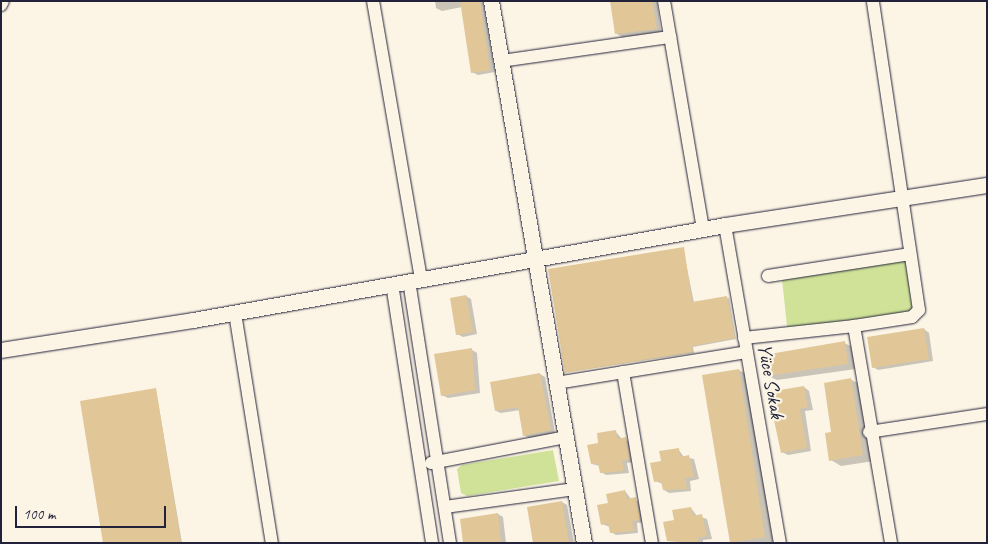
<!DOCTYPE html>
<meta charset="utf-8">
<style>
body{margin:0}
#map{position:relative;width:988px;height:544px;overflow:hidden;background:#fcf5e5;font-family:Caveat,sans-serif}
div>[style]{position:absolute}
.green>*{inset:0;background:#cfe297}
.shadow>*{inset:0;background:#0003}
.building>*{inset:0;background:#e1c797}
.roads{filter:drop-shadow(0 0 1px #22223b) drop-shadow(0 0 1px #22223b)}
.minor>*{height:12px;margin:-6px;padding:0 6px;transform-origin:6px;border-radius:6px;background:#fcf5e5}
.tertiary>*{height:15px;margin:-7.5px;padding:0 7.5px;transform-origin:7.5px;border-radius:7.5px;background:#fcf5e5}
span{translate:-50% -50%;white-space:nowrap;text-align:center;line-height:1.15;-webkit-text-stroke:4.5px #fcf5e5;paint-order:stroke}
.street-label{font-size:20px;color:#22223b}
.frame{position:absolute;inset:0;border:2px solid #22223b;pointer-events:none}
.scale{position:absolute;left:15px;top:506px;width:151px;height:22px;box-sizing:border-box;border:2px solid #22223b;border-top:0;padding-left:6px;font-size:15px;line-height:18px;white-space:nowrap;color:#22223b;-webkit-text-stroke:4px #fcf5e5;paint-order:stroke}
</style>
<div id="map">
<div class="green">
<div style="clip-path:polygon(905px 260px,914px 312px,790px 331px,787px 326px,782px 279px)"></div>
<div style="clip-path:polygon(553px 450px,559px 481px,467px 496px,461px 493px,457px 469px,462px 465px)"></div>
</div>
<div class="shadow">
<div style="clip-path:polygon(435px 1px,483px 1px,495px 72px,478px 75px,472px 72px,462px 7px,442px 11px,436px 8px)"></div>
<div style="clip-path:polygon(612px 1px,657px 1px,661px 32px,622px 37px,617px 34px)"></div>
<div style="clip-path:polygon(683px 248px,694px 303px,729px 298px,736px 339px,693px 347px,694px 353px,566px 372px)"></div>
<div style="clip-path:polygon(466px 296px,471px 299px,477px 334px,463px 337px,457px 334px)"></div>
<div style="clip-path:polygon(924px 329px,929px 333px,933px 361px,878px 370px,873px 367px)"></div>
<div style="clip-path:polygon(844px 343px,853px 347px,856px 369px,777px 380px,768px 376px)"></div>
<div style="clip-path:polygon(472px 350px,477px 353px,480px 393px,448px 398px,442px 395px)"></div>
<div style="clip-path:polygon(739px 370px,748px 375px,773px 543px,731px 543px)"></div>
<div style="clip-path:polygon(540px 374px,545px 377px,555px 433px,529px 438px,524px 435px,520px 410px,501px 413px,496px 411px)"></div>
<div style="clip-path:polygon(850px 379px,861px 385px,874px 461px,841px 466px,831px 460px,832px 434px)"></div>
<div style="clip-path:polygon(804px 387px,809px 391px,813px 410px,805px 411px,811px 451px,788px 455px,782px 452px)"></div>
<div style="clip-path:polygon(156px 390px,182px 543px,104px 543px)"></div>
<div style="clip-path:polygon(615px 431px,622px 439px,631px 442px,634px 462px,627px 463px,629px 473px,606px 475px,601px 472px,600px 466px,592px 464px,600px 444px)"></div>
<div style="clip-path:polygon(678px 449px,684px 457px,694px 459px,699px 479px,690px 481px,691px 491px,669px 493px,664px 490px,663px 484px,655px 481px,662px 462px)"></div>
<div style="clip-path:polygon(625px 491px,631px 499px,641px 502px,645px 522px,637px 523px,638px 533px,616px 535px,611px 532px,610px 527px,602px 524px,609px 504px)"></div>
<div style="clip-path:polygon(562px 502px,567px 505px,574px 543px,536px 543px)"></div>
<div style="clip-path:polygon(691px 508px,697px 516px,707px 519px,712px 539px,703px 540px,703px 543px,668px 541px,675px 521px)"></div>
<div style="clip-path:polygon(498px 514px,503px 517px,506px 543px,465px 543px)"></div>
</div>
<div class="building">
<div style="clip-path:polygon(460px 1px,480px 1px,490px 70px,471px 73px)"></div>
<div style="clip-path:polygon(610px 1px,652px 1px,657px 29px,615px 34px)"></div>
<div style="clip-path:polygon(684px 247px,692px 302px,727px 296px,735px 338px,692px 346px,693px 352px,565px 373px,548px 269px)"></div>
<div style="clip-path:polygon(466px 295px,473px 332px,456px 335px,450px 298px)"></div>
<div style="clip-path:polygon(924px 328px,929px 359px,872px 368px,867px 337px)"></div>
<div style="clip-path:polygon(845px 341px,848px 364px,767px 376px,764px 355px)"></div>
<div style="clip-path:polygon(472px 348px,475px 390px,441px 396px,434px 354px)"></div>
<div style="clip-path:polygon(739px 369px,765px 537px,730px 543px,702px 375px)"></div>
<div style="clip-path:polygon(540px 373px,551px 430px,523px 436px,518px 407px,495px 411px,490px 382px)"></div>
<div style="clip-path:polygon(851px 378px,863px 455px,829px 461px,825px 433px,831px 432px,824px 383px)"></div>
<div style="clip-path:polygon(804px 386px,808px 407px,800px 409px,807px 448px,781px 453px,768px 392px)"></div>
<div style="clip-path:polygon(156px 388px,181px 543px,103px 543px,80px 401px)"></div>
<div style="clip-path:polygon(616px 430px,617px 439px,626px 437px,630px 459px,622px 461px,624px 471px,600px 473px,598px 463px,591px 464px,587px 445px,598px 443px,597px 433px)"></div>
<div style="clip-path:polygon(679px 448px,680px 457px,689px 455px,694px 477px,685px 478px,687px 489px,663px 490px,661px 481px,654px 482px,650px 463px,661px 461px,659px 451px)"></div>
<div style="clip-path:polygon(625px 490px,627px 499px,636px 497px,640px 520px,632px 521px,634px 531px,610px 533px,608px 523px,601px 525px,597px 505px,608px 503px,606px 494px)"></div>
<div style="clip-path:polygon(562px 501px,569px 543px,533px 543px,527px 507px)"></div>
<div style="clip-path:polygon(691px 507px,693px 516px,702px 514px,707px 536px,698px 538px,699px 543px,667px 541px,663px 522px,674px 520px,672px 510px)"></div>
<div style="clip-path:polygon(498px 513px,501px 543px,463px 543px,460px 519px)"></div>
</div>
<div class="roads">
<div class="minor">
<div style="left:373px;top:1px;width:283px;rotate:80.2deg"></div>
<div style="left:664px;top:1px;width:231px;rotate:80.3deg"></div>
<div style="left:1px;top:5px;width:4px;rotate:-63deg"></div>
<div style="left:501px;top:61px;width:171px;rotate:-8.1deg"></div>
<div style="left:725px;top:225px;width:323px;rotate:80.2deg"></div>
<div style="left:768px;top:276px;width:144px;rotate:-8.8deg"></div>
<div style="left:409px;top:281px;width:265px;rotate:81.1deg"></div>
<div style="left:392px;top:284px;width:262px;rotate:81.2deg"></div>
<div style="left:235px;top:313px;width:233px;rotate:80.9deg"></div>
<div style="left:854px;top:326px;width:59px;rotate:-8.8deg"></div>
<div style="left:912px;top:317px;width:10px;rotate:-45deg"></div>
<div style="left:919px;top:310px;width:312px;rotate:-98.5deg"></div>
<div style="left:744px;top:338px;width:111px;rotate:-6.2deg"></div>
<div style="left:854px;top:326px;width:220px;rotate:80.3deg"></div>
<div style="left:623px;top:372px;width:173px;rotate:80.4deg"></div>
<div style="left:556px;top:383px;width:193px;rotate:-9.2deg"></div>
<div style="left:869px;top:432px;width:119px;rotate:-8.7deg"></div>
<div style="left:431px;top:463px;width:137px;rotate:-10.9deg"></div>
<div style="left:445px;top:507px;width:131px;rotate:-7.9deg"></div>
</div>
<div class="tertiary">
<div style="left:491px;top:1px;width:550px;rotate:80.26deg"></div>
<div style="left:1px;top:350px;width:194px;rotate:-8.9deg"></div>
<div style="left:193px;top:320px;width:540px;rotate:-10.12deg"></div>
<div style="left:725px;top:225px;width:265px;rotate:-8.7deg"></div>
</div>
</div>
<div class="street-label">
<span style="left:771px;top:381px;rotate:80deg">Yüce Sokak</span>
</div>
<div class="frame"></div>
<div class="scale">100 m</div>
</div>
